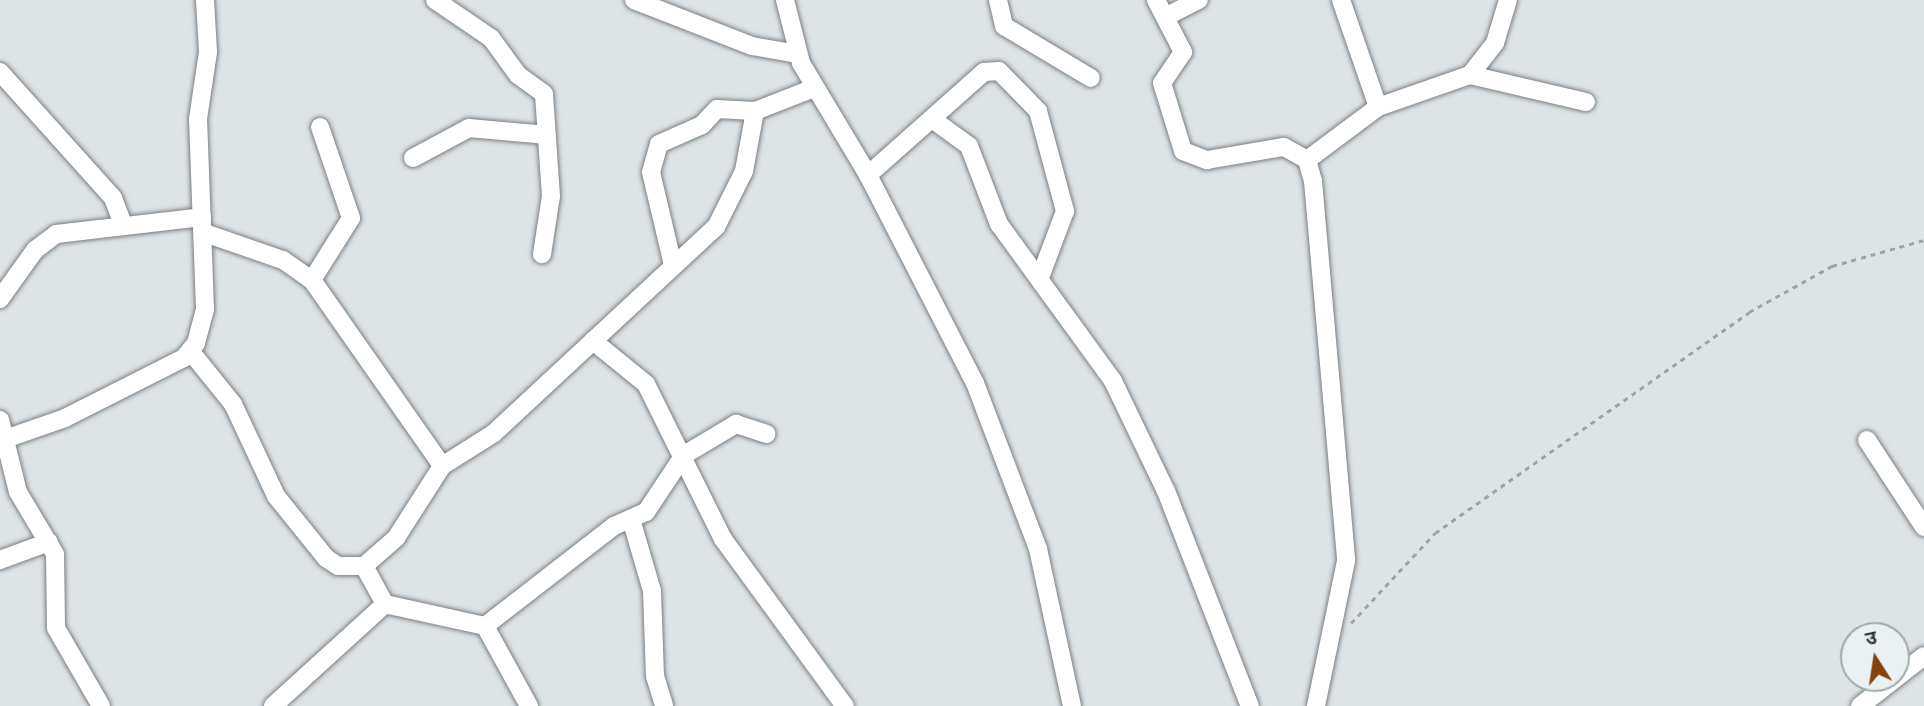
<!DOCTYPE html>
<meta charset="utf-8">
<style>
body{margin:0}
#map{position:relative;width:1924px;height:706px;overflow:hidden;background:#dee3e6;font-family:Karla,"Noto Sans Devanagari",sans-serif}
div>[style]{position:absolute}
.path>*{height:2.5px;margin-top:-1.25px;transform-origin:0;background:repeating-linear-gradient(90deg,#9fa3a5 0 5px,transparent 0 10px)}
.roads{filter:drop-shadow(0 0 2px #7a7f82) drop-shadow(0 0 2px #7a7f82)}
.minor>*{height:18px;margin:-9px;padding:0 9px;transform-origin:9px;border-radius:9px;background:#fff}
span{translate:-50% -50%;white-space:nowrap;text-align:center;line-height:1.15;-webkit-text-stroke:5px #ebf1f3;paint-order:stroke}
.north{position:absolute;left:1840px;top:622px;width:70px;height:70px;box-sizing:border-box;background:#ebf1f3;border:2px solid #a2a7a8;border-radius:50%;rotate:348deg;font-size:19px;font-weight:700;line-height:28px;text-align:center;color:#343738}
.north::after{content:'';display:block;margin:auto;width:24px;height:32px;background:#84430e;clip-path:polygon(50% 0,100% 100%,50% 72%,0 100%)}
</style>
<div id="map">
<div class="path">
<div style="left:1351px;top:623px;width:123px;rotate:-47deg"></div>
<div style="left:1435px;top:533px;width:384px;rotate:-35.1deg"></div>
<div style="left:1749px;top:312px;width:95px;rotate:-29deg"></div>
<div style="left:1832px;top:266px;width:96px;rotate:-15.8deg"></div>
</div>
<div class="roads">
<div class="minor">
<div style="left:435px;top:0;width:68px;rotate:34.2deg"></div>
<div style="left:491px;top:38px;width:46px;rotate:53.9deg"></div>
<div style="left:518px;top:75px;width:32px;rotate:36deg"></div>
<div style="left:544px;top:94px;width:102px;rotate:86.1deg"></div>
<div style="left:551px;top:196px;width:59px;rotate:98.8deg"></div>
<div style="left:634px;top:0;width:127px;rotate:21.3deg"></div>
<div style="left:752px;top:46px;width:47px;rotate:9.9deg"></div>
<div style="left:785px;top:0;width:65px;rotate:75.7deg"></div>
<div style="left:801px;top:63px;width:131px;rotate:59.1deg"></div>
<div style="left:868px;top:175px;width:234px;rotate:62.8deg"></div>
<div style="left:975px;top:383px;width:178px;rotate:69.2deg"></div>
<div style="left:1038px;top:549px;width:161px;rotate:77.8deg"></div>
<div style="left:998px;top:0;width:27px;rotate:77deg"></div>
<div style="left:1004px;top:26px;width:101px;rotate:30.9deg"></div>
<div style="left:1156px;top:0;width:59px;rotate:62.6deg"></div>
<div style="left:1183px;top:52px;width:37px;rotate:124deg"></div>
<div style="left:1162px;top:83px;width:71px;rotate:72.8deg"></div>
<div style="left:1183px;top:151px;width:26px;rotate:21deg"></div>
<div style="left:1207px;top:160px;width:78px;rotate:-9.6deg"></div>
<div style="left:1284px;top:147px;width:26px;rotate:29deg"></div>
<div style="left:1307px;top:160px;width:22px;rotate:74deg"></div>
<div style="left:1313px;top:181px;width:381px;rotate:85deg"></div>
<div style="left:1346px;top:561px;width:148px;rotate:101.7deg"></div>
<div style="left:1341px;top:0;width:113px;rotate:70.9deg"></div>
<div style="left:1165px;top:17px;width:38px;rotate:-27deg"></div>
<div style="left:0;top:72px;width:169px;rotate:48.1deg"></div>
<div style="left:113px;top:198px;width:28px;rotate:69deg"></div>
<div style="left:1470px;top:75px;width:119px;rotate:13.1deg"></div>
<div style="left:932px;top:119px;width:46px;rotate:36.1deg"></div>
<div style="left:969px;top:146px;width:84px;rotate:69deg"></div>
<div style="left:999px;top:224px;width:194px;rotate:54deg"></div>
<div style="left:1113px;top:381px;width:122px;rotate:64.3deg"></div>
<div style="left:1166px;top:491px;width:231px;rotate:68.7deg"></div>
<div style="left:413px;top:158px;width:64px;rotate:-28.2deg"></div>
<div style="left:469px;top:128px;width:78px;rotate:5.1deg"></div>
<div style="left:1307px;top:160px;width:89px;rotate:-36.7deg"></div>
<div style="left:1378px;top:107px;width:97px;rotate:-19.2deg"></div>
<div style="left:1470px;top:75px;width:41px;rotate:-52deg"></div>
<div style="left:1495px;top:43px;width:45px;rotate:-73.2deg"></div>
<div style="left:868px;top:175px;width:155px;rotate:-41.6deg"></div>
<div style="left:984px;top:72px;width:15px;rotate:-4deg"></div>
<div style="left:999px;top:71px;width:56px;rotate:45.7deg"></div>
<div style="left:1038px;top:111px;width:104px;rotate:74.9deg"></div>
<div style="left:1065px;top:211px;width:68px;rotate:110.6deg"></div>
<div style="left:202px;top:232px;width:86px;rotate:19.1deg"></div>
<div style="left:283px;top:260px;width:35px;rotate:35deg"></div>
<div style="left:312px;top:280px;width:227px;rotate:55deg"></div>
<div style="left:672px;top:261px;width:91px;rotate:-103.3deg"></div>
<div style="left:651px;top:172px;width:29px;rotate:-74deg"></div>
<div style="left:659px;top:144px;width:47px;rotate:-23.8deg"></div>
<div style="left:702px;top:125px;width:22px;rotate:-47deg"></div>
<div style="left:717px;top:109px;width:38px;rotate:3deg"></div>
<div style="left:755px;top:111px;width:63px;rotate:-21.3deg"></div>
<div style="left:312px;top:280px;width:73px;rotate:-57.8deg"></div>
<div style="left:351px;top:218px;width:96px;rotate:-108.8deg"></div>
<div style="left:0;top:299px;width:60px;rotate:-54.5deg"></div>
<div style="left:35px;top:250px;width:26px;rotate:-37deg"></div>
<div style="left:56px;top:234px;width:147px;rotate:-6.6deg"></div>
<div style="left:593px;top:341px;width:68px;rotate:39.1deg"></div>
<div style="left:646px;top:384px;width:173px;rotate:63.6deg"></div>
<div style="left:723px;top:539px;width:207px;rotate:53.9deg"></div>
<div style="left:191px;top:352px;width:67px;rotate:51.1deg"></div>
<div style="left:233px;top:404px;width:102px;rotate:64.9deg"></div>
<div style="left:276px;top:496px;width:80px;rotate:51.1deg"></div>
<div style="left:326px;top:558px;width:14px;rotate:34deg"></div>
<div style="left:338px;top:566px;width:26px"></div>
<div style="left:0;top:420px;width:74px;rotate:76deg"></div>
<div style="left:18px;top:492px;width:72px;rotate:59.2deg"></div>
<div style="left:55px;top:554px;width:74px;rotate:89.2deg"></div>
<div style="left:56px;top:628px;width:90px;rotate:60deg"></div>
<div style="left:8px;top:438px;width:60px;rotate:-19.3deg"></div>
<div style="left:65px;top:418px;width:133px;rotate:-26.8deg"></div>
<div style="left:184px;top:358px;width:19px;rotate:-51deg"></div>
<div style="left:196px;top:343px;width:35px;rotate:-75deg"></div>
<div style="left:205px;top:309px;width:190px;rotate:-92.1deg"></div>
<div style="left:198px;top:119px;width:68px;rotate:-81.5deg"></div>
<div style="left:208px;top:52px;width:52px;rotate:-93.3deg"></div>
<div style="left:1867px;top:440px;width:104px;rotate:56.8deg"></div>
<div style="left:631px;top:519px;width:75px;rotate:73.7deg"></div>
<div style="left:652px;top:591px;width:85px;rotate:88deg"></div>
<div style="left:655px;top:676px;width:31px;rotate:73deg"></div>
<div style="left:0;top:560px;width:52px;rotate:-20.2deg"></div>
<div style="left:485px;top:626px;width:163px;rotate:-37.8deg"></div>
<div style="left:614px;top:526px;width:35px;rotate:-24deg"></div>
<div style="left:646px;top:512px;width:69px;rotate:-56.3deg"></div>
<div style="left:684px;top:455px;width:61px;rotate:-30.8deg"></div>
<div style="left:736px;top:424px;width:32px;rotate:18deg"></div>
<div style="left:273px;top:706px;width:151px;rotate:-42.3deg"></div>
<div style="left:529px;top:706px;width:91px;rotate:-118.8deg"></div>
<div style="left:485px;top:626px;width:102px;rotate:-167.6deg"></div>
<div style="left:385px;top:604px;width:43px;rotate:-118.9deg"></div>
<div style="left:364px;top:566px;width:43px;rotate:-41.2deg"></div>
<div style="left:396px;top:538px;width:85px;rotate:-57.4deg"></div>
<div style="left:442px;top:466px;width:62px;rotate:-32.4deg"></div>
<div style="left:494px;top:433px;width:303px;rotate:-42.9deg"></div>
<div style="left:716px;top:227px;width:63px;rotate:-63.4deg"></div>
<div style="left:744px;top:171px;width:61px;rotate:-79.6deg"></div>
<div style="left:1860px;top:706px;width:81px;rotate:-38deg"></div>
</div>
</div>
<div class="north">उ</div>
</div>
